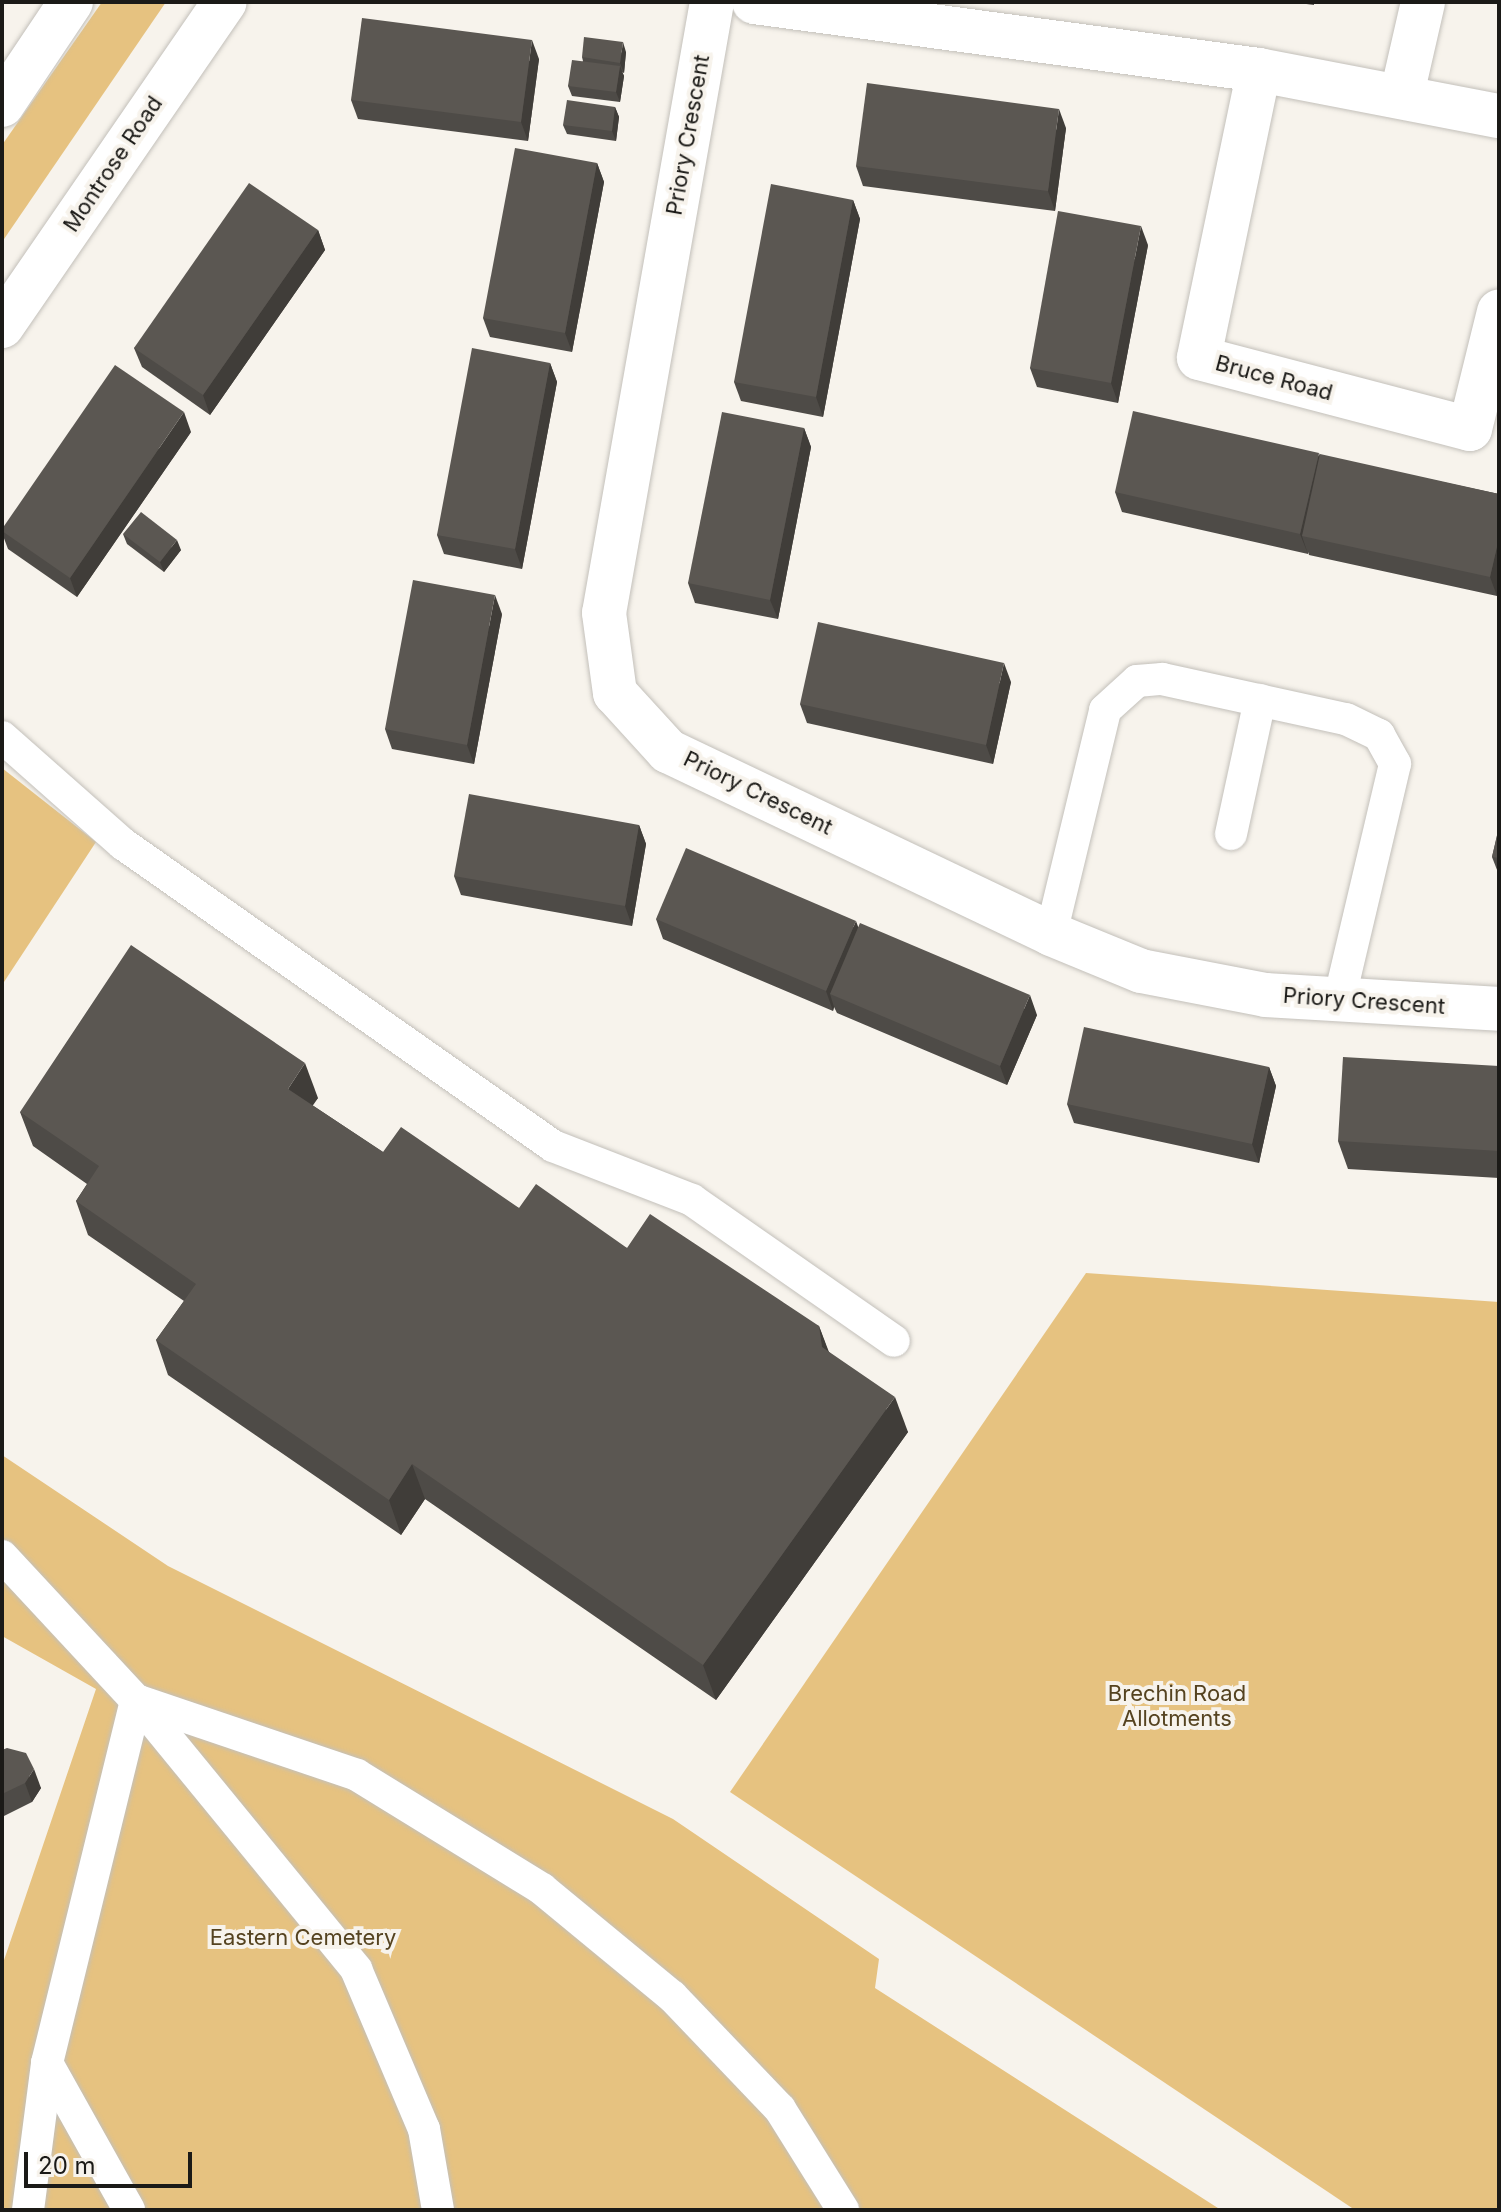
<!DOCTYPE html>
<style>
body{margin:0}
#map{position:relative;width:1501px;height:2212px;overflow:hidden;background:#f7f3ec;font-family:Inter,sans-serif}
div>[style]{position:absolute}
.green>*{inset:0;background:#e6c280}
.roads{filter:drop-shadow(0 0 2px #c3c0ba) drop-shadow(0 0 2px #c3c0ba)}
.lane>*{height:32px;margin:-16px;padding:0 16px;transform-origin:16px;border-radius:16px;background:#fff}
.street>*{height:44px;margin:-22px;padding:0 22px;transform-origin:22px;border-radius:22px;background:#fff}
.primary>*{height:44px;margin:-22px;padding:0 22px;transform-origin:22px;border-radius:22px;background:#fff}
.wall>*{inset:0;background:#4e4b47}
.shaded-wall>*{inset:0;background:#403d39}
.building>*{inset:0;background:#5b5752}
span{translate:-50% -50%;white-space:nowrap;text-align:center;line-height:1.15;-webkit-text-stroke:8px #f7f3ec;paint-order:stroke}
.street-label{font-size:22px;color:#1b1a17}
.park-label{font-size:22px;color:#554320}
.frame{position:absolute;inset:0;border:4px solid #1b1a17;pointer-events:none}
.scale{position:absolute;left:24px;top:2152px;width:168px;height:36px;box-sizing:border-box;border:4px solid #1b1a17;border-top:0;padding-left:10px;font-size:24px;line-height:28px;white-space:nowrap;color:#1b1a17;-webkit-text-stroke:6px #f7f3ec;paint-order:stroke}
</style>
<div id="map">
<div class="green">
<div style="clip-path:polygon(102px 2px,166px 2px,2px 242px,2px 145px)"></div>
<div style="clip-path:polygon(2px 768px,96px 842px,2px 985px)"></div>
<div style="clip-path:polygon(1086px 1273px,1499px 1302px,1499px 2210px,1355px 2210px,730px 1792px)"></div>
<div style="clip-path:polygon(2px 1455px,168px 1566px,673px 1819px,879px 1959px,875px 1988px,1221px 2210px,2px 2210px,2px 1966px,96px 1689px,2px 1636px)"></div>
</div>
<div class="roads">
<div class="lane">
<div style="left:2px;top:737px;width:162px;rotate:41.5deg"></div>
<div style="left:123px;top:844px;width:525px;rotate:35.08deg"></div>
<div style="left:553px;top:1146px;width:149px;rotate:21.2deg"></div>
<div style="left:692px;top:1200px;width:246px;rotate:34.9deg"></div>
<div style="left:1231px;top:834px;width:137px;rotate:-77.8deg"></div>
<div style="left:1051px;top:934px;width:230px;rotate:-76.4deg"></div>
<div style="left:1105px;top:710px;width:43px;rotate:-42.2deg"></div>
<div style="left:1137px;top:681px;width:25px;rotate:-5deg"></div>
<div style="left:1162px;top:679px;width:188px;rotate:12.3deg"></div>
<div style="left:1346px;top:719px;width:37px;rotate:26deg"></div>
<div style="left:1379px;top:735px;width:33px;rotate:61deg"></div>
<div style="left:1395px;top:764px;width:244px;rotate:103.3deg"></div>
<div style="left:2px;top:1556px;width:197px;rotate:47.1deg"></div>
<div style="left:136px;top:1700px;width:348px;rotate:50.7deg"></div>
<div style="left:356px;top:1969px;width:174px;rotate:67deg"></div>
<div style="left:424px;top:2129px;width:82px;rotate:80.2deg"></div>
<div style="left:47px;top:2063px;width:168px;rotate:60.8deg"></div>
<div style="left:28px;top:2210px;width:148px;rotate:-82.6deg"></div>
<div style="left:47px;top:2063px;width:374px;rotate:-76.2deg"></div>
<div style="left:136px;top:1700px;width:233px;rotate:18.7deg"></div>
<div style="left:357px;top:1775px;width:217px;rotate:31.6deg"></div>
<div style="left:542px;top:1889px;width:168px;rotate:39.5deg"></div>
<div style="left:672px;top:1996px;width:156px;rotate:46.3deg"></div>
<div style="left:780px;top:2109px;width:119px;rotate:58deg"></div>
</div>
<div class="street">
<div style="left:712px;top:2px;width:620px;rotate:100.02deg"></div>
<div style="left:604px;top:613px;width:81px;rotate:82.2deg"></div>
<div style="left:615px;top:693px;width:79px;rotate:47.6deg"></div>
<div style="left:668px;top:751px;width:424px;rotate:25.5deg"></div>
<div style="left:1051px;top:934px;width:97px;rotate:22.3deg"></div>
<div style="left:1141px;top:971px;width:127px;rotate:10.9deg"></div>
<div style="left:1266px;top:995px;width:233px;rotate:3.4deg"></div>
<div style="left:754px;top:2px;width:510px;rotate:7.67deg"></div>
<div style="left:1259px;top:70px;width:244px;rotate:10.9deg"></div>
<div style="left:1259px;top:70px;width:294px;rotate:101.8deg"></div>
<div style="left:1199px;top:358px;width:280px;rotate:14.7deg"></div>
<div style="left:1470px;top:429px;width:121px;rotate:-76.1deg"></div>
<div style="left:1402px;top:94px;width:94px;rotate:-77.1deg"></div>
<div style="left:2px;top:105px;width:124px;rotate:-56.2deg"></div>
</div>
<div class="primary">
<div style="left:2px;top:326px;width:393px;rotate:-55.5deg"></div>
</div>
</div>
<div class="wall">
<div style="clip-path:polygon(1291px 2px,1314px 2px,1314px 5px)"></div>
<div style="clip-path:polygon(626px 52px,624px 73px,622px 72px,624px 76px,620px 102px,572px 96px,568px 86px,583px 61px,582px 57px)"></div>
<div style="clip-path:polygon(539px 59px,528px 141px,358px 119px,351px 100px)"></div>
<div style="clip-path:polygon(615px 107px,619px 117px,616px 141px,567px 134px,563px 125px)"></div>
<div style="clip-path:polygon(1066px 128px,1055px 211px,863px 186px,856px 166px)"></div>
<div style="clip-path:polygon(597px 163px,604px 182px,572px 352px,490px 337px,483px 318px)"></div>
<div style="clip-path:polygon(853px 200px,860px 219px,823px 417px,741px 401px,734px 382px)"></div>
<div style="clip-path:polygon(318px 230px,325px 250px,210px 415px,142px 367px,134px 348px)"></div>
<div style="clip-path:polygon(1148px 245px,1118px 403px,1037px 387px,1030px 368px)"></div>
<div style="clip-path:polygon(550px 363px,557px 382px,522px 569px,444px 554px,437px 535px)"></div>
<div style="clip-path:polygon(804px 428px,811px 447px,778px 619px,695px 603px,688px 583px)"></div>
<div style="clip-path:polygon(191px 432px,77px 597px,8px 549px,2px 533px,2px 529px)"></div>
<div style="clip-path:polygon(1320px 456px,1499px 494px,1497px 596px,1309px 555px,1308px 552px,1308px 554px,1122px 512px,1115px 492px)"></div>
<div style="clip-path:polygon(123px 534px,181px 550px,164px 572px,127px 544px)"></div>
<div style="clip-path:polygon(502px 614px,474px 764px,392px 749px,385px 729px)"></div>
<div style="clip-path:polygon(1011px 682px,993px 764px,807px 723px,800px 704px)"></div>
<div style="clip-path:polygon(639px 825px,646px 844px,632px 926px,461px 895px,454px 876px)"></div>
<div style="clip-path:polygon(1499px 827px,1499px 875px,1492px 857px)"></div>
<div style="clip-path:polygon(656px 919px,858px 927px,1037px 1015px,1007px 1085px,837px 1013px,834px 1007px,833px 1011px,663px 939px)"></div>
<div style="clip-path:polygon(1499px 1066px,1499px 1178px,1348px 1169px,1338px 1141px)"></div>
<div style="clip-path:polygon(1269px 1067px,1276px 1086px,1259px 1163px,1074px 1123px,1067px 1104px)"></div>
<div style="clip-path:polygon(318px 1098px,312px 1105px,383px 1152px,519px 1208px,627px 1248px,819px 1326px,828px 1351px,908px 1432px,716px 1700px,425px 1499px,401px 1535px,168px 1375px,156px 1340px,184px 1301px,88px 1235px,76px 1201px,87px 1184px,33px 1146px,20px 1112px)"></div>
<div style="clip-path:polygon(2px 1750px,41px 1788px,32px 1802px,2px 1817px)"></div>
</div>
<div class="shaded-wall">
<div style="clip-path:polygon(532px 40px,539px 59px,528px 141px,521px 122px)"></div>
<div style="clip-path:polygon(623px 42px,626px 52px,624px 73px,620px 63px)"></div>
<div style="clip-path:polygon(620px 66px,624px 76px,620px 102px,616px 92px)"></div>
<div style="clip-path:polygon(615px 107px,619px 117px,616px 141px,612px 131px)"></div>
<div style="clip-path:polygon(1059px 109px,1066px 128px,1055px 211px,1048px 191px)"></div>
<div style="clip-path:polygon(597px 163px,604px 182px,572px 352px,565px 333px)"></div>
<div style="clip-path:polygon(853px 200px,860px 219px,823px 417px,816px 397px)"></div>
<div style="clip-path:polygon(1141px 226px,1148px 245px,1118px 403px,1111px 383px)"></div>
<div style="clip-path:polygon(318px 230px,325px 250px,210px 415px,203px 395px)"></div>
<div style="clip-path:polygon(550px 363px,557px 382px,522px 569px,515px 549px)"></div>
<div style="clip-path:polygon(184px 412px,191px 432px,77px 597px,70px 578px)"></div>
<div style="clip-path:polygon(804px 428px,811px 447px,778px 619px,770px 600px)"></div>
<div style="clip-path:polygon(1319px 453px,1326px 472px,1302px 536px,1308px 554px,1300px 534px)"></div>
<div style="clip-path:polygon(1499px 538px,1499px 589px,1497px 596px,1490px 577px)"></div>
<div style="clip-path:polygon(177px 540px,181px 550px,164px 572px,160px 562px)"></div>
<div style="clip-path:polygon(495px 595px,502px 614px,474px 764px,467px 745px)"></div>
<div style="clip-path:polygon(1004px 663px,1011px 682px,993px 764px,986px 745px)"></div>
<div style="clip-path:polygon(639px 825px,646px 844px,632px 926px,625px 906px)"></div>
<div style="clip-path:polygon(856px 921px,863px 940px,830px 994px,834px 1007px,833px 1011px,826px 991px)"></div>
<div style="clip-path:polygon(1030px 995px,1037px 1015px,1007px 1085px,1000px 1066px)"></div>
<div style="clip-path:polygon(305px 1063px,318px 1098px,300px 1124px,288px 1089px)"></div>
<div style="clip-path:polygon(1269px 1067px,1276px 1086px,1259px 1163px,1252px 1144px)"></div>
<div style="clip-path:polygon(819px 1326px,832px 1360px,822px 1347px)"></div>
<div style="clip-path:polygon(895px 1397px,908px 1432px,716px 1700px,703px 1665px)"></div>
<div style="clip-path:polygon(412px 1464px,425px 1499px,401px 1535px,389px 1500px)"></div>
<div style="clip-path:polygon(34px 1769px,41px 1788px,32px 1802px,25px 1783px)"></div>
</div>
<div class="building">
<div style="clip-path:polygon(362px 18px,532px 40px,521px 122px,351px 100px)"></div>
<div style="clip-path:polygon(584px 37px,623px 42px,620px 63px,582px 57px)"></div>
<div style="clip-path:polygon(572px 60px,620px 66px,616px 92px,568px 86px)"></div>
<div style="clip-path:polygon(867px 83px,1059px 109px,1048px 191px,856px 166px)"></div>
<div style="clip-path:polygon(567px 100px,615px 107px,612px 131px,563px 125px)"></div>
<div style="clip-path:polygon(515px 148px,597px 163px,565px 333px,483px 318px)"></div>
<div style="clip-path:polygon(249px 183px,318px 230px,203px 395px,134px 348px)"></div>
<div style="clip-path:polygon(771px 184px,853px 200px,816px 397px,734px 382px)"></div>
<div style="clip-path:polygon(1058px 211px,1141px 226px,1111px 383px,1030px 368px)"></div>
<div style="clip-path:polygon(472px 348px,550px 363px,515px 549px,437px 535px)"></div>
<div style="clip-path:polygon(115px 365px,184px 412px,70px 578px,2px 531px,2px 529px)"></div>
<div style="clip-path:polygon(1133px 411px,1319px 453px,1300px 534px,1115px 492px)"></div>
<div style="clip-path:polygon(722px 412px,804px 428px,770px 600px,688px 583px)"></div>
<div style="clip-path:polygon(1320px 454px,1499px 494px,1499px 538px,1490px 577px,1302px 536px)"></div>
<div style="clip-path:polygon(141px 512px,177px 540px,160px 562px,123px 534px)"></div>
<div style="clip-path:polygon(413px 580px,495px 595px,467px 745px,385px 729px)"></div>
<div style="clip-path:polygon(818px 622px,1004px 663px,986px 745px,800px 704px)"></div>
<div style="clip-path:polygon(469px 794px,639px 825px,625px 906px,454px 876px)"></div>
<div style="clip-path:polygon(1499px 827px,1499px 858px,1492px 857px)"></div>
<div style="clip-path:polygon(686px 848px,856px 921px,826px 991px,656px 919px)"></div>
<div style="clip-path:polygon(860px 923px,1030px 995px,1000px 1066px,830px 994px)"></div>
<div style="clip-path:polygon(131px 945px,305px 1063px,288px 1089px,383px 1152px,401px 1127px,519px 1208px,536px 1184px,627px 1248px,650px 1214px,819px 1326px,822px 1347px,895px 1397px,703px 1665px,412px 1464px,389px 1500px,156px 1340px,196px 1284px,76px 1201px,99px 1166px,20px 1112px)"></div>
<div style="clip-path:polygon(1084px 1027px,1269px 1067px,1252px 1144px,1067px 1104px)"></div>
<div style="clip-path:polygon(1343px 1057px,1499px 1066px,1499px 1151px,1338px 1141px)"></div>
<div style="clip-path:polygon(7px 1748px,26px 1753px,34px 1769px,25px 1783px,2px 1794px,2px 1750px)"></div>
</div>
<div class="street-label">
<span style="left:688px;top:135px;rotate:-80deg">Priory Crescent</span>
<span style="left:113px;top:164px;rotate:-56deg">Montrose Road</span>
<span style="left:1274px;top:378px;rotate:15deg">Bruce Road</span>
<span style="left:758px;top:793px;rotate:26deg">Priory Crescent</span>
<span style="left:1364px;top:1001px;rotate:4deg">Priory Crescent</span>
</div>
<div class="park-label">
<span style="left:1177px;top:1706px">Brechin Road<br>Allotments</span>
<span style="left:303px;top:1938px">Eastern Cemetery</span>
</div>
<div class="frame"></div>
<div class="scale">20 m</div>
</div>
